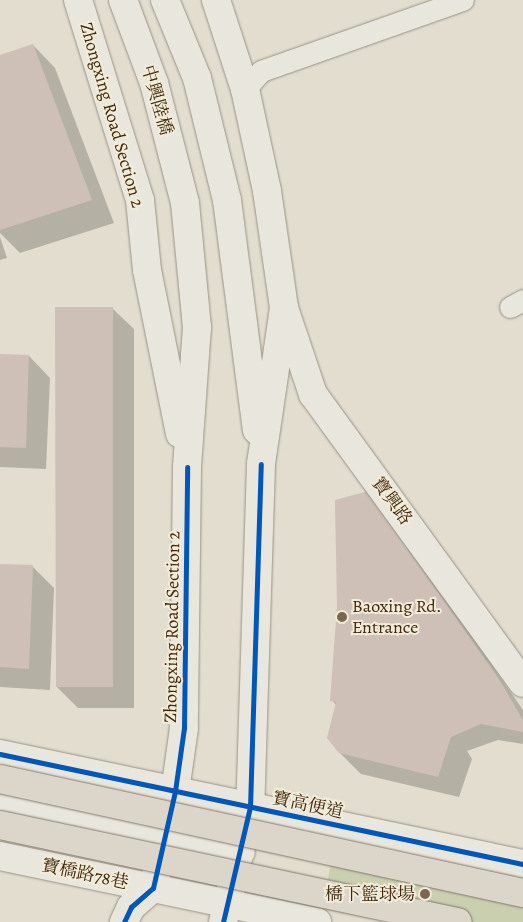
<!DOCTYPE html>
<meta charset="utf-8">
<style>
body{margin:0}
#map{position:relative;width:523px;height:922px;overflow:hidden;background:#e2ddce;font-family:Alegreya,"Noto Serif TC",serif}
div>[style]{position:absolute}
.green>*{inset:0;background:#cacfaf}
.shadow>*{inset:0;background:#0003}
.building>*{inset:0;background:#cec0b6}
.roads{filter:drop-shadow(0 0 1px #999286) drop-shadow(0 0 1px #999286)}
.service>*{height:21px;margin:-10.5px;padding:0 10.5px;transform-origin:10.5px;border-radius:10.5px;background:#e9e6de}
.minor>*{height:28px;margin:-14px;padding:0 14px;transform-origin:14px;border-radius:14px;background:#e9e6de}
.tertiary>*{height:28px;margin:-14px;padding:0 14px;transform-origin:14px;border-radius:14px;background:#e9e6de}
.bridges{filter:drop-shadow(0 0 1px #81796d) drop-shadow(0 0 1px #81796d)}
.motorway-bridge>*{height:28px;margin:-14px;padding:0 14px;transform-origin:14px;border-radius:14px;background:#dcd5c9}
.cycleway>*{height:5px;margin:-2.5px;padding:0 2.5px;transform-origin:2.5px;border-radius:2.5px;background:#0057b8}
.dots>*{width:14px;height:14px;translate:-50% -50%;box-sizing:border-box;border:2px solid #f1ecda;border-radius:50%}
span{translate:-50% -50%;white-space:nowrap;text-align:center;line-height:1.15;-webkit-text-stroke:4px #f1ecda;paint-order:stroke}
.street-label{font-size:18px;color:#44280c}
.poi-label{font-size:18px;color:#44280c}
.left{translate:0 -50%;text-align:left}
.right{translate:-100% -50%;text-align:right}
</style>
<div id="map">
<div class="green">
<div style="clip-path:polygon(335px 838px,523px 878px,523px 922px,393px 922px,323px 909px)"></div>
</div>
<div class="shadow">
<div style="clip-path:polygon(33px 45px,55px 68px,114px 223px,20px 253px,0 233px,0 57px)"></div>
<div style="clip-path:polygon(0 237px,7px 258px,0 260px)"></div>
<div style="clip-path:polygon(112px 308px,134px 329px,134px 708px,78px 708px,57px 687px)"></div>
<div style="clip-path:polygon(0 355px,29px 356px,50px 378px,46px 469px,0 467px)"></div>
<div style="clip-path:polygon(372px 491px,523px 710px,523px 744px,498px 740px,467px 751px,472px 759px,459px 797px,361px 774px,339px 752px,336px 705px,332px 700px)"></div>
<div style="clip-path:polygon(0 565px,33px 567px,54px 588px,50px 690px,0 687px)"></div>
</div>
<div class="building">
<div style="clip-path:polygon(33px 44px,92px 200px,0 230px,0 55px)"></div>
<div style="clip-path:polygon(55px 307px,113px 307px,113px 687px,56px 687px)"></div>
<div style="clip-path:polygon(0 354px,29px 355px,26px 448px,0 447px)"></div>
<div style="clip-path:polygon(372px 490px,410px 553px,499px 679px,523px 720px,523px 732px,481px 724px,451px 737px,438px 777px,339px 753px,327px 738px,336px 702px,330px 701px,337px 606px,335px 500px)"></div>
<div style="clip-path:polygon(0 564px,33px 565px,29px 669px,0 667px)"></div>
</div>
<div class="roads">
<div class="service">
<div style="left:245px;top:89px;width:24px;rotate:-48deg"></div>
<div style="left:261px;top:71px;width:214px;rotate:-19.4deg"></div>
<div style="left:510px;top:307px;width:15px;rotate:-28deg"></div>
</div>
<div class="minor">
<div style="left:284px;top:308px;width:91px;rotate:71.4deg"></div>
<div style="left:313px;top:394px;width:357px;rotate:54deg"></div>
<div style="left:0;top:754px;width:534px;rotate:11.88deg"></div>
<div style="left:0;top:808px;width:28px;rotate:2deg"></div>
<div style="left:28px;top:809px;width:217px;rotate:11.4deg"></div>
<div style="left:0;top:856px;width:324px;rotate:11.8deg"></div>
</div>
<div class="tertiary">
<div style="left:78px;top:0;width:209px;rotate:72.8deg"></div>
<div style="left:140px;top:200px;width:70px;rotate:84.3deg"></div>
<div style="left:147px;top:270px;width:167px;rotate:78.6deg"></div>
<div style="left:123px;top:0;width:89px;rotate:69.5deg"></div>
<div style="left:154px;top:83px;width:124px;rotate:75.5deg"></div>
<div style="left:185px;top:203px;width:125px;rotate:84.5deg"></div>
<div style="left:197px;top:327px;width:140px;rotate:94.1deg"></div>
<div style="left:187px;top:467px;width:261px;rotate:90.7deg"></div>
<div style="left:184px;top:728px;width:64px;rotate:98.1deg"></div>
<div style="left:175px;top:791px;width:99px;rotate:102.8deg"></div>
<div style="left:153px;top:888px;width:29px;rotate:139deg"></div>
<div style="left:131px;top:907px;width:17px;rotate:115deg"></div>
<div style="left:165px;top:0;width:84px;rotate:67.7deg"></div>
<div style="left:197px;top:78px;width:126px;rotate:76.2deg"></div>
<div style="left:227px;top:200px;width:232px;rotate:82.6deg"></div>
<div style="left:216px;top:0;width:94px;rotate:72deg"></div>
<div style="left:245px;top:89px;width:104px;rotate:77.8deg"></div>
<div style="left:267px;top:191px;width:118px;rotate:81.7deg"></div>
<div style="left:284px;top:308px;width:158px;rotate:98.4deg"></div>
<div style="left:261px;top:464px;width:343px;rotate:91.8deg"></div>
<div style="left:250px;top:807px;width:118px;rotate:103.2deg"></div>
</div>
</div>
<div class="bridges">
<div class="motorway-bridge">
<div style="left:0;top:779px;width:535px;rotate:12.3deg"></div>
<div style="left:0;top:825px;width:468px;rotate:12deg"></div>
</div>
</div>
<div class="cycleway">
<div style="left:0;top:754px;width:534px;rotate:11.88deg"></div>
<div style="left:124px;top:922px;width:17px;rotate:-65deg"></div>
<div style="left:131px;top:907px;width:29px;rotate:-41deg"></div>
<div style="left:153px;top:888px;width:99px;rotate:-77.2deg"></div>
<div style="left:175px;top:791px;width:64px;rotate:-81.9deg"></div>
<div style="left:184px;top:728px;width:261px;rotate:-89.3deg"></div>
<div style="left:223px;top:922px;width:118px;rotate:-76.8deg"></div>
<div style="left:250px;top:807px;width:343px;rotate:-88.2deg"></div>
</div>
<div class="dots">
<div style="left:342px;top:617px;background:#7b6750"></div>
<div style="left:425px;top:894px;background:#7b6750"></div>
</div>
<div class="street-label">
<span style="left:157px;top:100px;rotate:74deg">中興陸橋</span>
<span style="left:112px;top:115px;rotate:74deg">Zhongxing Road Section 2</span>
<span style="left:392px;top:501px;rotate:54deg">寶興路</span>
<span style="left:172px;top:627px;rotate:-89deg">Zhongxing Road Section 2</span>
<span style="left:308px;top:805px;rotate:12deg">寶高便道</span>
<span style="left:85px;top:874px;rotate:12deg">寶橋路78巷</span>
</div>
<div class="poi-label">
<span class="left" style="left:352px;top:617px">Baoxing Rd.<br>Entrance</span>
<span class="right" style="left:415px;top:894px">橋下籃球場</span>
</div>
</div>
